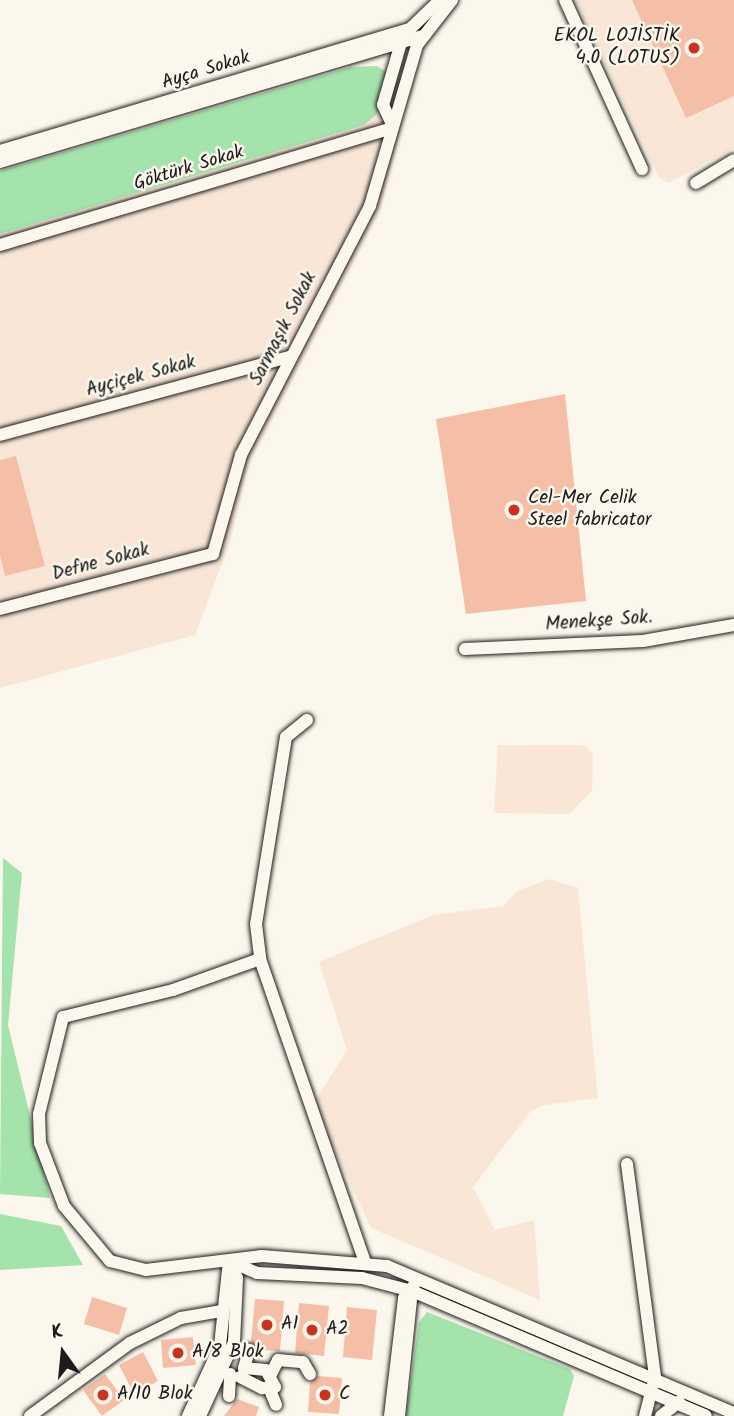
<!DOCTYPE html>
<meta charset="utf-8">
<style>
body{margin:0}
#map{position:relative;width:734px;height:1416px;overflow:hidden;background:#fbf7ec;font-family:Kalam,sans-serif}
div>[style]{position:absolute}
.built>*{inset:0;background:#f9e6d7}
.green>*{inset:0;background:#a4e3ab}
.building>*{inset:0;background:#f4bfa6}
.roads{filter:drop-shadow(0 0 2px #1c1c1c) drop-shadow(0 0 2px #1c1c1c)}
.minor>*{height:12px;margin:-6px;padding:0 6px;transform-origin:6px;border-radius:6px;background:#fbf7ec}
.dots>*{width:19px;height:19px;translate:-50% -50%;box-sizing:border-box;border:4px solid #fbf7ec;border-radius:50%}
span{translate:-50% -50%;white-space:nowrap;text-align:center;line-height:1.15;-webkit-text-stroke:5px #fbf7ec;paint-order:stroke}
.poi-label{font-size:19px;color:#1c1c1c}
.right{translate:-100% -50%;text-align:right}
.left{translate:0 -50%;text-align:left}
.street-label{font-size:19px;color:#1c1c1c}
.north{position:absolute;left:28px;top:1318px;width:70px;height:70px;-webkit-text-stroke:5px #fbf7ec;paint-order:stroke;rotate:345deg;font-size:19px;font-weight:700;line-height:28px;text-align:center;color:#1c1c1c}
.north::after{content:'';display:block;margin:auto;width:24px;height:32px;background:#1c1c1c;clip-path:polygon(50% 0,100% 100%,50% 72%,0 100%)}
</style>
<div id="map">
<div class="built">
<div style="clip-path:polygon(575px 0,734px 0,734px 148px,669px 183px,659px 178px)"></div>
<div style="clip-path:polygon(377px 66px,411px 83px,380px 212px,249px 464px,230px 542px,195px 635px,0 688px,0 171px,351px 67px)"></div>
<div style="clip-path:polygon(498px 745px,585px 745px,593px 755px,592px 790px,570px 814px,494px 813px)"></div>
<div style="clip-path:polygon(549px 879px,578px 888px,598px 1098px,544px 1105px,530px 1112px,473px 1187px,495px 1230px,534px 1220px,540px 1300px,371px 1228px,313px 1104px,347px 1050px,319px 962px,433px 915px,503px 906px,517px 891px)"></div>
</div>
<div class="green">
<div style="clip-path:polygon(377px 66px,387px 73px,377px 114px,364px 125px,0 234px,0 171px,351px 67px)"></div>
<div style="clip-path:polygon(3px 858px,22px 873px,8px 1025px,50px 1198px,0 1194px)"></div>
<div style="clip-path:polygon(0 1214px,61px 1226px,83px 1265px,0 1270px)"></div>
<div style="clip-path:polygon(427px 1312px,570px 1369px,574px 1376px,563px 1416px,406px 1416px,419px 1322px)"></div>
</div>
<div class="building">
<div style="clip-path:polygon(632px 0,734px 0,734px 96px,686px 118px)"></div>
<div style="clip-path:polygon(565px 394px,586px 601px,466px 614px,436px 419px)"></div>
<div style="clip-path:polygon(16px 456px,45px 566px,5px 576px,0 556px,0 460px)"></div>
<div style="clip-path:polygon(92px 1297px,127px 1308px,119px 1335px,84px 1324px)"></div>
<div style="clip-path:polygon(255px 1299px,284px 1301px,280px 1351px,258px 1350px,251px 1342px)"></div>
<div style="clip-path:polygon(299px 1303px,329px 1306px,324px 1356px,295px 1353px)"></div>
<div style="clip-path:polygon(347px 1307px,377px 1310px,372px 1360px,343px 1357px)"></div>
<div style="clip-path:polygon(193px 1337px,196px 1365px,163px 1368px,161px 1340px)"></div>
<div style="clip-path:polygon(143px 1352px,158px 1381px,134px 1394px,119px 1365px)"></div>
<div style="clip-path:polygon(105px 1374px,124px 1400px,102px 1416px,83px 1390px)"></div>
<div style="clip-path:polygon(318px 1376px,342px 1378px,339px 1414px,308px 1412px,310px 1383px)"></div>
<div style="clip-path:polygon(237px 1399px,259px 1407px,256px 1416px,224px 1416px)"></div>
</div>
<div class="roads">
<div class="minor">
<div style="left:565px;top:0;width:186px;rotate:65.5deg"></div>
<div style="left:391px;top:122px;width:19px;rotate:-115deg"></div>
<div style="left:383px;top:105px;width:69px;rotate:-73.9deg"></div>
<div style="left:0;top:151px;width:428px;rotate:-16.6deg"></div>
<div style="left:410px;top:29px;width:42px;rotate:-44deg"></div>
<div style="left:0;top:162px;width:440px;rotate:-16.6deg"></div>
<div style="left:696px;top:183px;width:44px;rotate:-31.2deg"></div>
<div style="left:0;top:245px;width:406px;rotate:-16.6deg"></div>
<div style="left:0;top:435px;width:302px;rotate:-15.1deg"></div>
<div style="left:0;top:609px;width:220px;rotate:-14.5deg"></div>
<div style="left:213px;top:554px;width:103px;rotate:-74.2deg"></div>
<div style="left:241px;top:455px;width:280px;rotate:-62.6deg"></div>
<div style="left:370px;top:206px;width:168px;rotate:-73.7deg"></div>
<div style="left:417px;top:45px;width:57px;rotate:-52.1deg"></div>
<div style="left:465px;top:649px;width:178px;rotate:-2.6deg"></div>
<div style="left:643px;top:641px;width:92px;rotate:-10deg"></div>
<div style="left:307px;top:720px;width:27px;rotate:141deg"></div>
<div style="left:286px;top:737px;width:189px;rotate:99.1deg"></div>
<div style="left:256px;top:924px;width:35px;rotate:83deg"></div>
<div style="left:260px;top:959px;width:322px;rotate:70.9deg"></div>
<div style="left:260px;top:959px;width:92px;rotate:160.4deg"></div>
<div style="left:173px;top:990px;width:113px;rotate:166.2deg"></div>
<div style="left:63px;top:1017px;width:100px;rotate:103.9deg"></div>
<div style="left:39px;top:1114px;width:29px;rotate:88deg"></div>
<div style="left:40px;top:1143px;width:67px;rotate:69.1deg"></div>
<div style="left:64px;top:1206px;width:72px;rotate:50.1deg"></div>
<div style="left:110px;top:1261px;width:37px;rotate:14deg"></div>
<div style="left:146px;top:1270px;width:117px;rotate:-6.9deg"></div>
<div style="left:262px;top:1256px;width:125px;rotate:4.6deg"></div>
<div style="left:387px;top:1266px;width:377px;rotate:23deg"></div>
<div style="left:627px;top:1164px;width:215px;rotate:82.5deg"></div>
<div style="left:655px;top:1377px;width:40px;rotate:104.4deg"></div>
<div style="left:229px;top:1261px;width:30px;rotate:23deg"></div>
<div style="left:257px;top:1273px;width:105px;rotate:2.7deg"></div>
<div style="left:362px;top:1278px;width:52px;rotate:14.6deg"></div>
<div style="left:412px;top:1291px;width:319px;rotate:23deg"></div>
<div style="left:271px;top:1374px;width:16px;rotate:-63deg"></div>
<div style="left:278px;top:1360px;width:25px;rotate:5deg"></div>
<div style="left:303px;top:1362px;width:14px;rotate:60deg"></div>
<div style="left:240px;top:1377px;width:25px;rotate:27deg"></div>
<div style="left:262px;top:1388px;width:13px;rotate:-4deg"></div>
<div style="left:275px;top:1387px;width:19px;rotate:-118deg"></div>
<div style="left:266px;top:1370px;width:22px;rotate:-175deg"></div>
<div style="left:244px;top:1368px;width:19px;rotate:-74deg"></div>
<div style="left:270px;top:1390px;width:16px;rotate:68deg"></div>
<div style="left:229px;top:1396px;width:22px;rotate:-87deg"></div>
<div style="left:30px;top:1416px;width:124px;rotate:-36.1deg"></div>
<div style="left:130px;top:1343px;width:57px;rotate:-26.1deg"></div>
<div style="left:181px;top:1318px;width:40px;rotate:-10deg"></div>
<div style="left:188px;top:1416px;width:77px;rotate:-65.4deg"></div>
<div style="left:220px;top:1346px;width:85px;rotate:-84deg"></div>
<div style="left:200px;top:1416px;width:81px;rotate:-65.3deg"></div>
<div style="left:234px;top:1342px;width:64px;rotate:-87.3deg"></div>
<div style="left:237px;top:1278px;width:19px;rotate:-115deg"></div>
<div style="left:390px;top:1416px;width:119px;rotate:-83.2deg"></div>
<div style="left:404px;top:1298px;width:16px;rotate:-52deg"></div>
<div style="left:399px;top:1416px;width:126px;rotate:-84.1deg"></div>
<div style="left:661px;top:1416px;width:23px;rotate:-38deg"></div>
</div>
</div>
<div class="dots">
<div style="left:694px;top:48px;background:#c8321e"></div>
<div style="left:514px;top:510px;background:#c8321e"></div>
<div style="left:267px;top:1325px;background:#c8321e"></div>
<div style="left:312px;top:1330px;background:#c8321e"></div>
<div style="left:178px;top:1353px;background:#c8321e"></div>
<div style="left:103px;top:1395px;background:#c8321e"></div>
<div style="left:325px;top:1395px;background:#c8321e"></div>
</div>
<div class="poi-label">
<span class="right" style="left:680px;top:48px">EKOL LOJİSTİK<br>4.0 (LOTUS)</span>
<span class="left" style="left:528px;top:510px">Cel-Mer Celik<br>Steel fabricator</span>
<span class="left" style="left:281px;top:1325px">A1</span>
<span class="left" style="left:326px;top:1330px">A2</span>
<span class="left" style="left:192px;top:1353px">A/8 Blok</span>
<span class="left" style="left:117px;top:1395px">A/10 Blok</span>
<span class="left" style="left:339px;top:1395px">C</span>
</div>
<div class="street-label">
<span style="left:206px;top:71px;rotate:-17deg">Ayça Sokak</span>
<span style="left:189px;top:169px;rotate:-17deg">Göktürk Sokak</span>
<span style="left:284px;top:329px;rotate:-63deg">Sarmaşık Sokak</span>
<span style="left:141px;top:377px;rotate:-15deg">Ayçiçek Sokak</span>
<span style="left:101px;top:563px;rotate:-15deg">Defne Sokak</span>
<span style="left:599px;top:622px;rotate:-4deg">Menekşe Sok.</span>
</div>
<div class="north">K</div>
</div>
